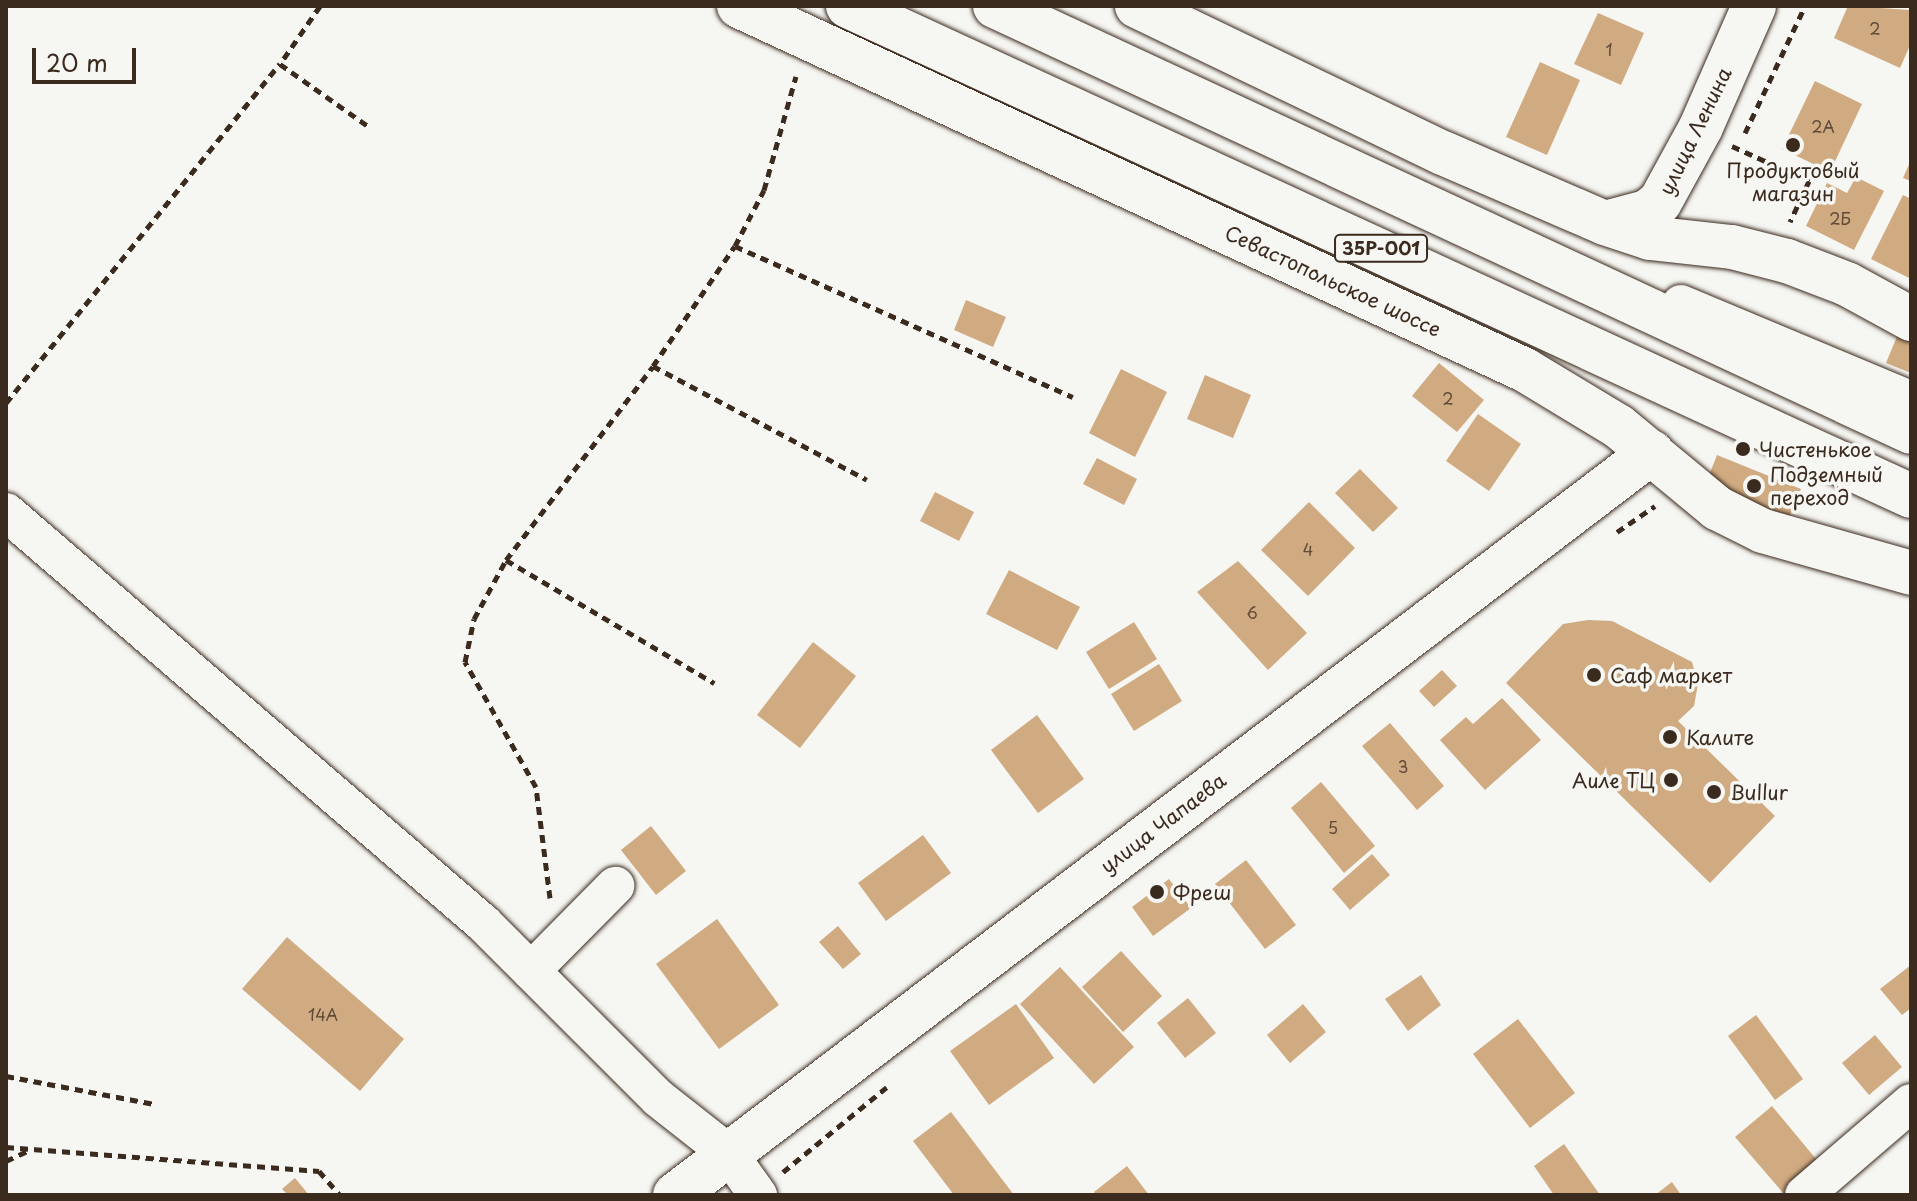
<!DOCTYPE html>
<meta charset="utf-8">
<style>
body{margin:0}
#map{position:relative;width:1917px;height:1201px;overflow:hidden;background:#f6f6f2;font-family:"Playpen Sans",sans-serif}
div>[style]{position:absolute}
.building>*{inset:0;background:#d0ab82}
.path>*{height:5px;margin-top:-2.5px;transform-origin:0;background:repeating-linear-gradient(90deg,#3b2a1e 0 8px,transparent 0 14px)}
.roads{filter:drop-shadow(0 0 2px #3b2a1e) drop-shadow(0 0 2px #3b2a1e)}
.minor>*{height:38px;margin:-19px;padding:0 19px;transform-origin:19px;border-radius:19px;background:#f6f6f2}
.major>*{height:44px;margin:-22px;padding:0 22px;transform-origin:22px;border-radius:22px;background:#f6f6f2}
.dots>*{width:22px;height:22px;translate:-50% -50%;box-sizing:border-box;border:4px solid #f6f6f2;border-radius:50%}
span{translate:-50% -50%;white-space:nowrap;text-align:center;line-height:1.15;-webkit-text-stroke:7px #f6f6f2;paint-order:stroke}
.number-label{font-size:16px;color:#604a37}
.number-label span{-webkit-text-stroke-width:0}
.shield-label span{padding:2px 6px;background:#f6f6f2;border:2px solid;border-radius:6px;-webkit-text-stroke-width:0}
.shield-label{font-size:18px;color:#3b2a1e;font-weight:700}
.street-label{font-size:20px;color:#3b2a1e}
.poi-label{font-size:20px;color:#3b2a1e}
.left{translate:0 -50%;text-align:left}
.right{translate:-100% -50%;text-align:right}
.frame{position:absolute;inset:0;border:8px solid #3b2a1e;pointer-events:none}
.scale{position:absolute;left:32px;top:48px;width:104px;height:36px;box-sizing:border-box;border:4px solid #3b2a1e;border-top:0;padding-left:10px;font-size:24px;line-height:28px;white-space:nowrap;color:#3b2a1e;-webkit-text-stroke:6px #f6f6f2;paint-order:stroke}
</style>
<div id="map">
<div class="building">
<div style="clip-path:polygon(1848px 6px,1911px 10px,1911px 43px,1900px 68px,1834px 38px)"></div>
<div style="clip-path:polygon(1598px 13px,1644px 33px,1621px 85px,1574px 64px)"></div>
<div style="clip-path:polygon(1540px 62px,1580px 80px,1547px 155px,1506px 137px)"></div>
<div style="clip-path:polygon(1815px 81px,1862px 104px,1830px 172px,1782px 149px)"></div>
<div style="clip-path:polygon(1911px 160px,1911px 181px,1903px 178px)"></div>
<div style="clip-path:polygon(1856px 177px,1884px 191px,1854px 250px,1806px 226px,1827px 183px,1847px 193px)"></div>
<div style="clip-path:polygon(1903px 195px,1911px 199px,1911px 279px,1871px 259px)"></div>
<div style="clip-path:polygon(966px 300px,1006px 317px,993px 347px,954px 330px)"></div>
<div style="clip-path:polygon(1898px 334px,1911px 339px,1911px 373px,1886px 363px)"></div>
<div style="clip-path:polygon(1439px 363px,1484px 400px,1457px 432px,1412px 396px)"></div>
<div style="clip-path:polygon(1121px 369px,1167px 392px,1135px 457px,1089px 433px)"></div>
<div style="clip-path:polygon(1205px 375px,1251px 395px,1233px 438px,1187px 419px)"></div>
<div style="clip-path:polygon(1478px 414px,1521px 444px,1489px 491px,1446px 461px)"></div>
<div style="clip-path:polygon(1717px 455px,1801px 489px,1789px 517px,1706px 483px)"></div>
<div style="clip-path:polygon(1097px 458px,1137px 479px,1124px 505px,1083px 484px)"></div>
<div style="clip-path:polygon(1360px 469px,1398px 508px,1373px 532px,1335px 493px)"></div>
<div style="clip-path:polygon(935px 492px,974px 512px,959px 541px,920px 521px)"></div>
<div style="clip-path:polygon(1309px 502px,1355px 548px,1308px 596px,1261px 550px)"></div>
<div style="clip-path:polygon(1238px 561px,1307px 633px,1268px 670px,1197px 592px)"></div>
<div style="clip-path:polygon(1009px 570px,1080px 607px,1057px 650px,986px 614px)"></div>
<div style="clip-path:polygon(1588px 620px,1612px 621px,1692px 662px,1698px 684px,1694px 706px,1678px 721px,1775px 816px,1710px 883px,1506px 683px,1563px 624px)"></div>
<div style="clip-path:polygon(1134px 622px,1157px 659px,1109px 689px,1086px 652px)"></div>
<div style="clip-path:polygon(813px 642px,856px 676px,800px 748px,757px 715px)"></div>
<div style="clip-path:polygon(1159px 664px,1182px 701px,1134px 731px,1111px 694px)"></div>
<div style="clip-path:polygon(1442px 670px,1457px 686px,1434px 707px,1419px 691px)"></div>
<div style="clip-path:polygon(1502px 698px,1541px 740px,1485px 790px,1440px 740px,1466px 717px,1473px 724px)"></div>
<div style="clip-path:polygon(1037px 715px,1084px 779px,1038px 813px,991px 750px)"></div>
<div style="clip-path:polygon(1390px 723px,1444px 786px,1417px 810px,1362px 746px)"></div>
<div style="clip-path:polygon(1321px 782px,1375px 846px,1344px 873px,1291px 808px)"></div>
<div style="clip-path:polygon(651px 826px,686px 871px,656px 895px,621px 850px)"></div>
<div style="clip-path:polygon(923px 835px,951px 873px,886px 921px,858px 883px)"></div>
<div style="clip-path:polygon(1372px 854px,1390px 875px,1350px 910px,1332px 889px)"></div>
<div style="clip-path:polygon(1246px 860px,1296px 925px,1265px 949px,1215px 884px)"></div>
<div style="clip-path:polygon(1169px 879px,1191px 908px,1153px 936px,1132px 907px)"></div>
<div style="clip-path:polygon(717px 919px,779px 1005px,719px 1049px,656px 964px)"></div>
<div style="clip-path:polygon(838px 926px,861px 954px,843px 969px,819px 942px)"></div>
<div style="clip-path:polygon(287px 937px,404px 1039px,360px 1091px,242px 989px)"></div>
<div style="clip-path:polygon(1121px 951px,1162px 996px,1123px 1032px,1082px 987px)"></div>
<div style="clip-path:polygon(1911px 965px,1911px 1008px,1902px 1015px,1880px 989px)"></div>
<div style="clip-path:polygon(1060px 967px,1134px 1047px,1094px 1084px,1020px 1004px)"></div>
<div style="clip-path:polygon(1421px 975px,1441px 1005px,1408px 1031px,1385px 999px)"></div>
<div style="clip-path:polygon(1188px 998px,1216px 1033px,1185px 1058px,1157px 1023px)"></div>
<div style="clip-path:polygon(1016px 1004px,1054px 1058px,989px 1105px,950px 1051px)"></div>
<div style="clip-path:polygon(1303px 1004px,1326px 1032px,1290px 1063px,1267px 1035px)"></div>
<div style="clip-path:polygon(1756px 1015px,1803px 1079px,1775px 1100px,1728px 1036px)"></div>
<div style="clip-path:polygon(1518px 1019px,1575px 1093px,1530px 1128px,1473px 1054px)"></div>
<div style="clip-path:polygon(1875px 1035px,1902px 1067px,1869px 1095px,1842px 1063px)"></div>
<div style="clip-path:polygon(1772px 1106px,1821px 1165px,1785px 1195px,1735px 1137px)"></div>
<div style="clip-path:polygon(951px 1112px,1014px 1195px,954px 1195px,913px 1141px)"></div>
<div style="clip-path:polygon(1564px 1144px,1600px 1195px,1554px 1195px,1534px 1166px)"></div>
<div style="clip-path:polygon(1127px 1166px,1149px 1195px,1096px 1195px,1094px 1192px)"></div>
<div style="clip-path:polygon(295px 1178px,309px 1195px,288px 1195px,282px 1189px)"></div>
<div style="clip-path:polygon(1672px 1182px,1681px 1195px,1655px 1195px)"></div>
</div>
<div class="path">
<div style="left:320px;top:6px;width:70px;rotate:124.6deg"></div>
<div style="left:280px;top:64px;width:108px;rotate:35.2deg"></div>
<div style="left:1745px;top:133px;width:140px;rotate:-64.7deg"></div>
<div style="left:1732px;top:146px;width:85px;rotate:24.4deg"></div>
<div style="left:1809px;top:181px;width:45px;rotate:114.9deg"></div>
<div style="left:735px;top:246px;width:370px;rotate:24.1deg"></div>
<div style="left:653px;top:366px;width:242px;rotate:28deg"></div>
<div style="left:6px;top:403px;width:436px;rotate:-51.1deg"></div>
<div style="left:1617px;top:532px;width:46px;rotate:-34.4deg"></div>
<div style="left:506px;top:560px;width:242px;rotate:30.6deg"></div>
<div style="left:550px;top:898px;width:112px;rotate:-97.2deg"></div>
<div style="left:536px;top:787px;width:144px;rotate:-119.6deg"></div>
<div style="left:465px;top:662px;width:44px;rotate:-78.2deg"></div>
<div style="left:474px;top:619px;width:67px;rotate:-61.5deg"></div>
<div style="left:506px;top:560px;width:243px;rotate:-52.8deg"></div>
<div style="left:653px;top:366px;width:145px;rotate:-55.7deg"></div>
<div style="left:735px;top:246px;width:63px;rotate:-62.6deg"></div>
<div style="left:764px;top:190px;width:118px;rotate:-74.3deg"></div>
<div style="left:6px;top:1076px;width:151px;rotate:10.7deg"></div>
<div style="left:6px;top:1147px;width:314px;rotate:4.4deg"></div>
<div style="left:319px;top:1171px;width:32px;rotate:49deg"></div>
<div style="left:6px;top:1161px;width:26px;rotate:-25deg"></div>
<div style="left:783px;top:1172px;width:134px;rotate:-39.3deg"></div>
</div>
<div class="roads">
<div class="minor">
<div style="left:1681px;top:304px;width:249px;rotate:22.7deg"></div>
<div style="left:6px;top:512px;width:630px;rotate:40.75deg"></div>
<div style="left:483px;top:923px;width:247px;rotate:45deg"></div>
<div style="left:658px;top:1098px;width:89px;rotate:38.2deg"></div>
<div style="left:728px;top:1153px;width:52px;rotate:54.5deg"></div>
<div style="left:531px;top:971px;width:120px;rotate:-45.3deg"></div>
<div style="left:1804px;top:1195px;width:141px;rotate:-40.7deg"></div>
</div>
<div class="major">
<div style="left:739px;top:6px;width:866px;rotate:24.85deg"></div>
<div style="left:1525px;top:370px;width:109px;rotate:31.1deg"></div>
<div style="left:1618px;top:426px;width:129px;rotate:39.6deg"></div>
<div style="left:1717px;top:508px;width:51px;rotate:26.6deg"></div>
<div style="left:1763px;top:531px;width:154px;rotate:15.8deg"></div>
<div style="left:848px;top:6px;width:1170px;rotate:24.75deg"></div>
<div style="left:995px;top:6px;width:1010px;rotate:24.94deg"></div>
<div style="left:1137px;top:6px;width:339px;rotate:25.7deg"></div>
<div style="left:1443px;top:153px;width:176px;rotate:23.4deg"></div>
<div style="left:1605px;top:223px;width:47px;rotate:18.4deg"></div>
<div style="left:1650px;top:238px;width:82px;rotate:6.3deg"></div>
<div style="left:1732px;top:247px;width:57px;rotate:14.3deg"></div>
<div style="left:1787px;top:261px;width:64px;rotate:21deg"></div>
<div style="left:1847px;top:284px;width:73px;rotate:28.7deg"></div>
<div style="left:1605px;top:223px;width:43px;rotate:-14.7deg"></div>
<div style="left:1647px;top:212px;width:16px;rotate:-38deg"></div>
<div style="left:1660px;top:202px;width:85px;rotate:-61.3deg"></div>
<div style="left:1701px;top:127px;width:132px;rotate:-66.3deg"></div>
<div style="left:675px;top:1195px;width:1227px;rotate:-37.25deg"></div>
</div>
</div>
<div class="dots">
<div style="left:1793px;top:145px;background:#3b2a1e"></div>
<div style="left:1743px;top:449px;background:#3b2a1e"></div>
<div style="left:1754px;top:486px;background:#3b2a1e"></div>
<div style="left:1594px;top:675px;background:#3b2a1e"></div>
<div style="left:1670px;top:737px;background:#3b2a1e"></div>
<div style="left:1671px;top:780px;background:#3b2a1e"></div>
<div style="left:1714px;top:792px;background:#3b2a1e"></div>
<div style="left:1157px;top:892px;background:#3b2a1e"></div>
</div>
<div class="number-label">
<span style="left:1875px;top:28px">2</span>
<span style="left:1609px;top:49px">1</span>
<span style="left:1823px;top:126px">2А</span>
<span style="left:1840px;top:218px">2Б</span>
<span style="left:1448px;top:398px">2</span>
<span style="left:1308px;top:549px">4</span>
<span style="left:1252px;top:612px">6</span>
<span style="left:1403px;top:766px">3</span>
<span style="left:1333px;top:827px">5</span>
<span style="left:323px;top:1014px">14А</span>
</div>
<div class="shield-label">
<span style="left:1381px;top:248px">35Р-001</span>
</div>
<div class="street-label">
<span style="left:1695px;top:131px;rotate:-64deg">улица Ленина</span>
<span style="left:1333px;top:281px;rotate:25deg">Севастопольское шоссе</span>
<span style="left:1163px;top:823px;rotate:-37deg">улица Чапаева</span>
</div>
<div class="poi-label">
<span style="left:1793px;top:182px">Продуктовый<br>магазин</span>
<span class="left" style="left:1759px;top:449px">Чистенькое</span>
<span class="left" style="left:1770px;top:486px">Подземный<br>переход</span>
<span class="left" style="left:1610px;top:675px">Саф маркет</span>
<span class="left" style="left:1686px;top:737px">Калите</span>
<span class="right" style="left:1655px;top:780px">Аиле ТЦ</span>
<span class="left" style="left:1730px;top:792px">Bullur</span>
<span class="left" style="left:1173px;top:892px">Фреш</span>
</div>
<div class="frame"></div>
<div class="scale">20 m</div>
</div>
